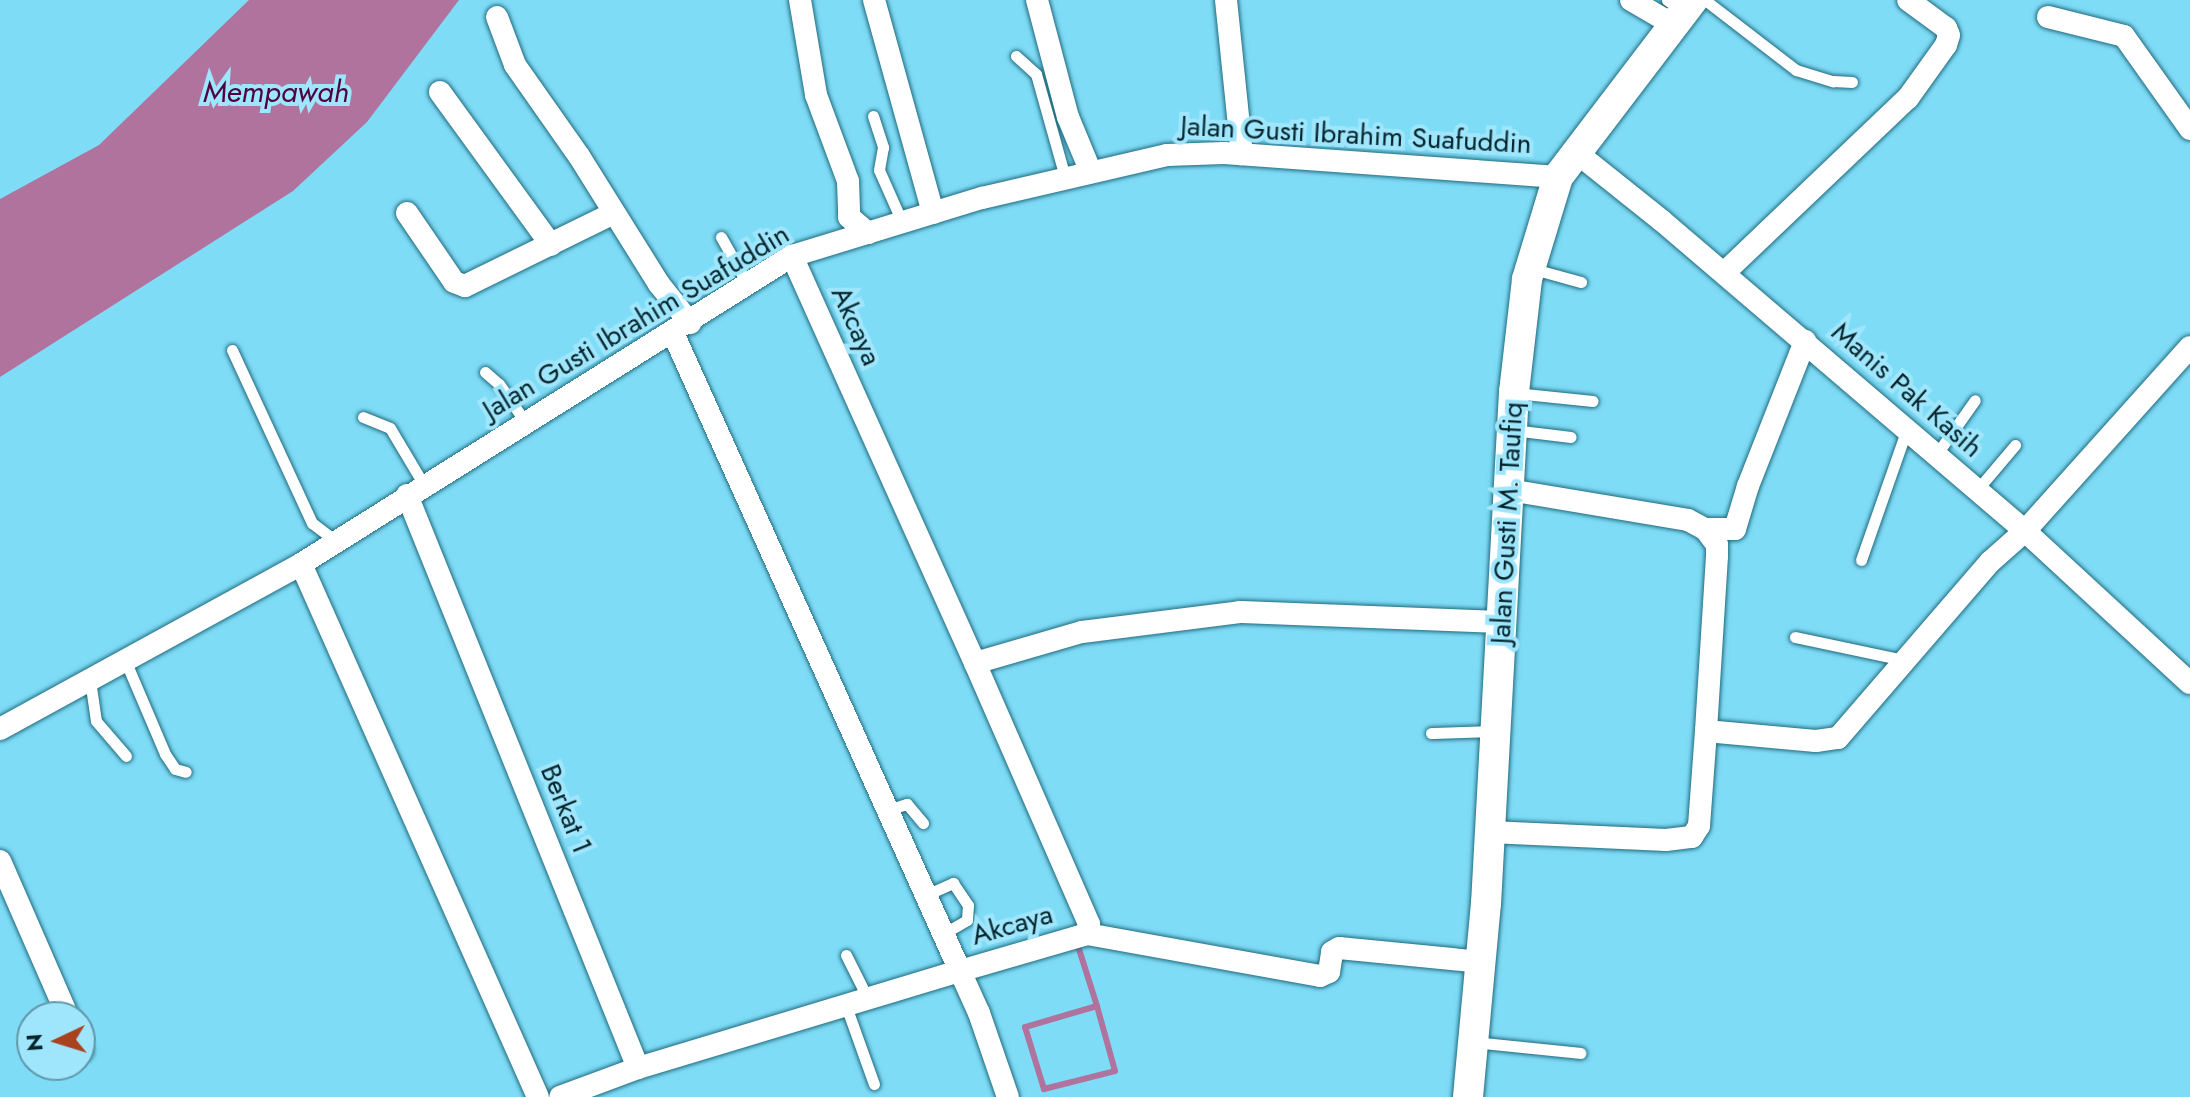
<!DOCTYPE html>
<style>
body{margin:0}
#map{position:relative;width:2190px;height:1097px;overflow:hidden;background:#7fdcf7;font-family:Jost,sans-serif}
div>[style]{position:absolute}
.water>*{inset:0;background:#af739d}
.stream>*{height:6px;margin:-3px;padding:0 3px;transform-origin:3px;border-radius:3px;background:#af739d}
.roads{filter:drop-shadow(0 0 2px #206b7e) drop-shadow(0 0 2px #206b7e)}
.lane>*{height:11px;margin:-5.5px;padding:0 5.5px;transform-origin:5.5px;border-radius:5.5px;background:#fff}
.street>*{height:22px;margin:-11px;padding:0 11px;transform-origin:11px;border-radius:11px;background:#fff}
.secondary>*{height:30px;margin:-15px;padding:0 15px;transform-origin:15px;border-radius:15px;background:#fff}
span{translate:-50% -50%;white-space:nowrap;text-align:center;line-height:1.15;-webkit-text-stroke:8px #9fe6fc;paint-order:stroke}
.street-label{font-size:28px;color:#05242c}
.water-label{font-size:30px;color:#4e023f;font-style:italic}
.north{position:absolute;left:16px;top:1001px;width:80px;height:80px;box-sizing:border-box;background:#9fe6fc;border:2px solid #6198a9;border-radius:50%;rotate:266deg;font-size:22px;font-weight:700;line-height:32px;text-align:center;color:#05242c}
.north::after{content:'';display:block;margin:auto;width:28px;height:36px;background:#a9421d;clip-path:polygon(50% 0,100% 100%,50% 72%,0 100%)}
</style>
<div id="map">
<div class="water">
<div style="clip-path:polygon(249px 0,459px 0,367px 122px,293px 191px,0 377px,0 199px,99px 145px)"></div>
</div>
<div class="stream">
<div style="left:1078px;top:946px;width:63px;rotate:72.4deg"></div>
<div style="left:1097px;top:1006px;width:75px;rotate:163.7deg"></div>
<div style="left:1025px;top:1027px;width:65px;rotate:73deg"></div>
<div style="left:1044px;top:1089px;width:73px;rotate:-14.2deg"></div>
<div style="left:1115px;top:1071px;width:67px;rotate:-105.5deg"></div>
</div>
<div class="roads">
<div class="lane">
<div style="left:1667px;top:0;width:21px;rotate:35deg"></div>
<div style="left:1705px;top:0;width:115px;rotate:37.6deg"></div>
<div style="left:1796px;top:70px;width:39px;rotate:17deg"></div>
<div style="left:1833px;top:81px;width:19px;rotate:3deg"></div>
<div style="left:1016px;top:56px;width:27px;rotate:42deg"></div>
<div style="left:1036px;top:74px;width:107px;rotate:74.3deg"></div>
<div style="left:873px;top:116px;width:33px;rotate:72deg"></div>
<div style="left:883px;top:147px;width:23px;rotate:100deg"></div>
<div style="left:879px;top:170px;width:57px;rotate:66.1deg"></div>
<div style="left:721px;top:237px;width:55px;rotate:60.6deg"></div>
<div style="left:1530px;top:268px;width:53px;rotate:15.4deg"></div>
<div style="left:232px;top:350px;width:191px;rotate:65.2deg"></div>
<div style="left:312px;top:523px;width:30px;rotate:37deg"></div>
<div style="left:485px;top:372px;width:18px;rotate:41deg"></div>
<div style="left:499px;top:384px;width:47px;rotate:55.3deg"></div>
<div style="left:1515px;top:393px;width:78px;rotate:5.9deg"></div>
<div style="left:363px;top:417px;width:29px;rotate:22deg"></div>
<div style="left:390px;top:428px;width:66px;rotate:59.2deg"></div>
<div style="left:1513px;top:430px;width:58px;rotate:6.9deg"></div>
<div style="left:1936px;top:455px;width:67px;rotate:-54.7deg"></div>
<div style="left:1977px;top:490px;width:59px;rotate:-49.8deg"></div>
<div style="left:1861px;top:560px;width:139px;rotate:-70.7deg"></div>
<div style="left:1795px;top:637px;width:111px;rotate:11.9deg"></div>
<div style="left:125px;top:660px;width:102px;rotate:66.9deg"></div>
<div style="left:165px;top:754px;width:18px;rotate:56deg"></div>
<div style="left:175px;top:769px;width:11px;rotate:15deg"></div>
<div style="left:90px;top:680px;width:41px;rotate:81.7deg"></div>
<div style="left:96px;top:721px;width:46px;rotate:49.4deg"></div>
<div style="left:1431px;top:733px;width:64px;rotate:-1.8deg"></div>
<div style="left:888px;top:810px;width:20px;rotate:-18deg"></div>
<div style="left:907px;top:804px;width:25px;rotate:50deg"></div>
<div style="left:926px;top:895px;width:30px;rotate:-24deg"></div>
<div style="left:953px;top:883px;width:27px;rotate:56deg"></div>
<div style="left:968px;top:905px;width:15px;rotate:94deg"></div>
<div style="left:967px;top:920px;width:28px;rotate:150deg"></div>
<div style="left:846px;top:955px;width:49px;rotate:63.4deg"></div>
<div style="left:846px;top:1006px;width:83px;rotate:70.3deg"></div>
<div style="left:1474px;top:1042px;width:107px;rotate:5.9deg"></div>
</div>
<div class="street">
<div style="left:800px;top:0;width:96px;rotate:80.4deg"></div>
<div style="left:816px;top:95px;width:92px;rotate:69.6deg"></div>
<div style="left:848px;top:181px;width:36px;rotate:88deg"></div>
<div style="left:849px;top:217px;width:25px;rotate:40deg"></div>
<div style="left:874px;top:0;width:221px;rotate:74.5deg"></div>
<div style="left:1037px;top:0;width:121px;rotate:75.2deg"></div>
<div style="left:1068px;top:117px;width:57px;rotate:67.5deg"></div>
<div style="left:1226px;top:0;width:155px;rotate:84.1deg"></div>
<div style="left:1631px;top:0;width:50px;rotate:30.2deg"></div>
<div style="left:497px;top:17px;width:51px;rotate:69.4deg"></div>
<div style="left:515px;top:65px;width:111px;rotate:54.9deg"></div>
<div style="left:579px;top:156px;width:151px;rotate:58deg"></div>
<div style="left:659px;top:284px;width:50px;rotate:51.5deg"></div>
<div style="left:2048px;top:17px;width:78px;rotate:14deg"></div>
<div style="left:2124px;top:36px;width:114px;rotate:54.6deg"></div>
<div style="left:440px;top:92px;width:189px;rotate:54deg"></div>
<div style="left:1577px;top:153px;width:107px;rotate:38.6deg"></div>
<div style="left:1661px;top:220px;width:479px;rotate:40.5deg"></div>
<div style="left:2025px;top:531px;width:224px;rotate:42.7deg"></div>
<div style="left:407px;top:213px;width:83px;rotate:55.7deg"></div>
<div style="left:454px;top:282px;width:12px;rotate:20deg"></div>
<div style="left:465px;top:286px;width:166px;rotate:-26.1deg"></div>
<div style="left:792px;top:256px;width:446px;rotate:65.8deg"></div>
<div style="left:975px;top:663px;width:285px;rotate:66.4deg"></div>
<div style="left:1089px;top:924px;width:10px;rotate:101deg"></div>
<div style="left:1724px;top:273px;width:254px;rotate:-43.6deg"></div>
<div style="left:1908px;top:98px;width:65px;rotate:-54.4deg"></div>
<div style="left:1946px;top:45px;width:10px;rotate:-73deg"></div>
<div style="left:1949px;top:35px;width:8px;rotate:-113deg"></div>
<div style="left:1946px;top:28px;width:47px;rotate:-143.6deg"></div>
<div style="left:673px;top:333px;width:700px;rotate:65.78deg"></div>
<div style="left:960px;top:971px;width:132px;rotate:-16.2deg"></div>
<div style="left:1087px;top:934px;width:237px;rotate:10.2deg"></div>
<div style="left:1320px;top:976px;width:10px;rotate:-24deg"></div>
<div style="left:1329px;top:972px;width:20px;rotate:-81deg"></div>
<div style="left:1332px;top:952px;width:8px;rotate:-30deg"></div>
<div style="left:1339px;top:948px;width:143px;rotate:5.6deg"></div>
<div style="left:1509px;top:490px;width:181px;rotate:9.5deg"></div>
<div style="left:1688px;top:520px;width:19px;rotate:28deg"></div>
<div style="left:1705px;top:529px;width:20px;rotate:53deg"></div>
<div style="left:1717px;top:545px;width:11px;rotate:90deg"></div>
<div style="left:1717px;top:556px;width:175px;rotate:93.6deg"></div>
<div style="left:407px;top:495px;width:618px;rotate:68.04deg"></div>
<div style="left:638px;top:1068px;width:83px;rotate:159.6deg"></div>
<div style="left:1705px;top:529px;width:30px"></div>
<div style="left:1735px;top:529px;width:45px;rotate:-73.2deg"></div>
<div style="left:1748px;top:486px;width:156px;rotate:-68.5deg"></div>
<div style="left:301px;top:564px;width:583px;rotate:66.03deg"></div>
<div style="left:975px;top:663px;width:111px;rotate:-16.2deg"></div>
<div style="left:1082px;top:632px;width:159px;rotate:-7.2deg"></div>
<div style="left:1240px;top:612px;width:262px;rotate:2.2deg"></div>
<div style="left:0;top:729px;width:343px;rotate:-28.7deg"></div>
<div style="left:301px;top:564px;width:580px;rotate:-32.1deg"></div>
<div style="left:792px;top:256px;width:199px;rotate:-17deg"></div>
<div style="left:982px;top:198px;width:190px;rotate:-13.1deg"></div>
<div style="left:1167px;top:155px;width:57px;rotate:-2deg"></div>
<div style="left:1224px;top:153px;width:335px;rotate:4.1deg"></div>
<div style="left:1490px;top:832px;width:176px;rotate:2.6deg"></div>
<div style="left:1666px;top:840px;width:26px;rotate:-7deg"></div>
<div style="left:1692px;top:837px;width:13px;rotate:-58deg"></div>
<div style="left:1699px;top:826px;width:95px;rotate:-85.8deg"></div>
<div style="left:1706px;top:731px;width:110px;rotate:5.2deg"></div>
<div style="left:1816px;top:741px;width:22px;rotate:-8deg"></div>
<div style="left:1838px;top:738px;width:233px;rotate:-49.2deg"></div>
<div style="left:1990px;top:562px;width:47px;rotate:-41.5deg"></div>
<div style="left:2025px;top:531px;width:247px;rotate:-48.1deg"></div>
<div style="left:0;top:861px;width:170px;rotate:66.4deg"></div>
<div style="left:80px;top:1046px;width:5px;rotate:68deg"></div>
<div style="left:638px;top:1068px;width:336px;rotate:-16.8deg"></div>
<div style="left:960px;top:971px;width:46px;rotate:65.7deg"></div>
<div style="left:979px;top:1013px;width:89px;rotate:71deg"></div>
</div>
<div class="secondary">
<div style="left:1468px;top:1097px;width:194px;rotate:-84.7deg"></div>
<div style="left:1486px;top:904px;width:513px;rotate:-86.87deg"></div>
<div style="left:1514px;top:392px;width:114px;rotate:-83.4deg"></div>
<div style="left:1527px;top:279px;width:107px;rotate:-73.1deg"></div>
<div style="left:1558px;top:177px;width:223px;rotate:-52.7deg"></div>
</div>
</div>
<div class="street-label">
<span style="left:1356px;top:135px;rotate:3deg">Jalan Gusti Ibrahim Suafuddin</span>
<span style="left:636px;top:322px;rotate:-31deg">Jalan Gusti Ibrahim Suafuddin</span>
<span style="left:856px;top:326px;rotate:66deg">Akcaya</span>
<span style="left:1907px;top:390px;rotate:41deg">Manis Pak Kasih</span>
<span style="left:1507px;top:523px;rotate:-87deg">Jalan Gusti M. Taufiq</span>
<span style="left:566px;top:809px;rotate:68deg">Berkat 1</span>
<span style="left:1012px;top:925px;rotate:-16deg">Akcaya</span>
</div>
<div class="water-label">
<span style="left:276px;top:92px">Mempawah</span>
</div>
<div class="north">N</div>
</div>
